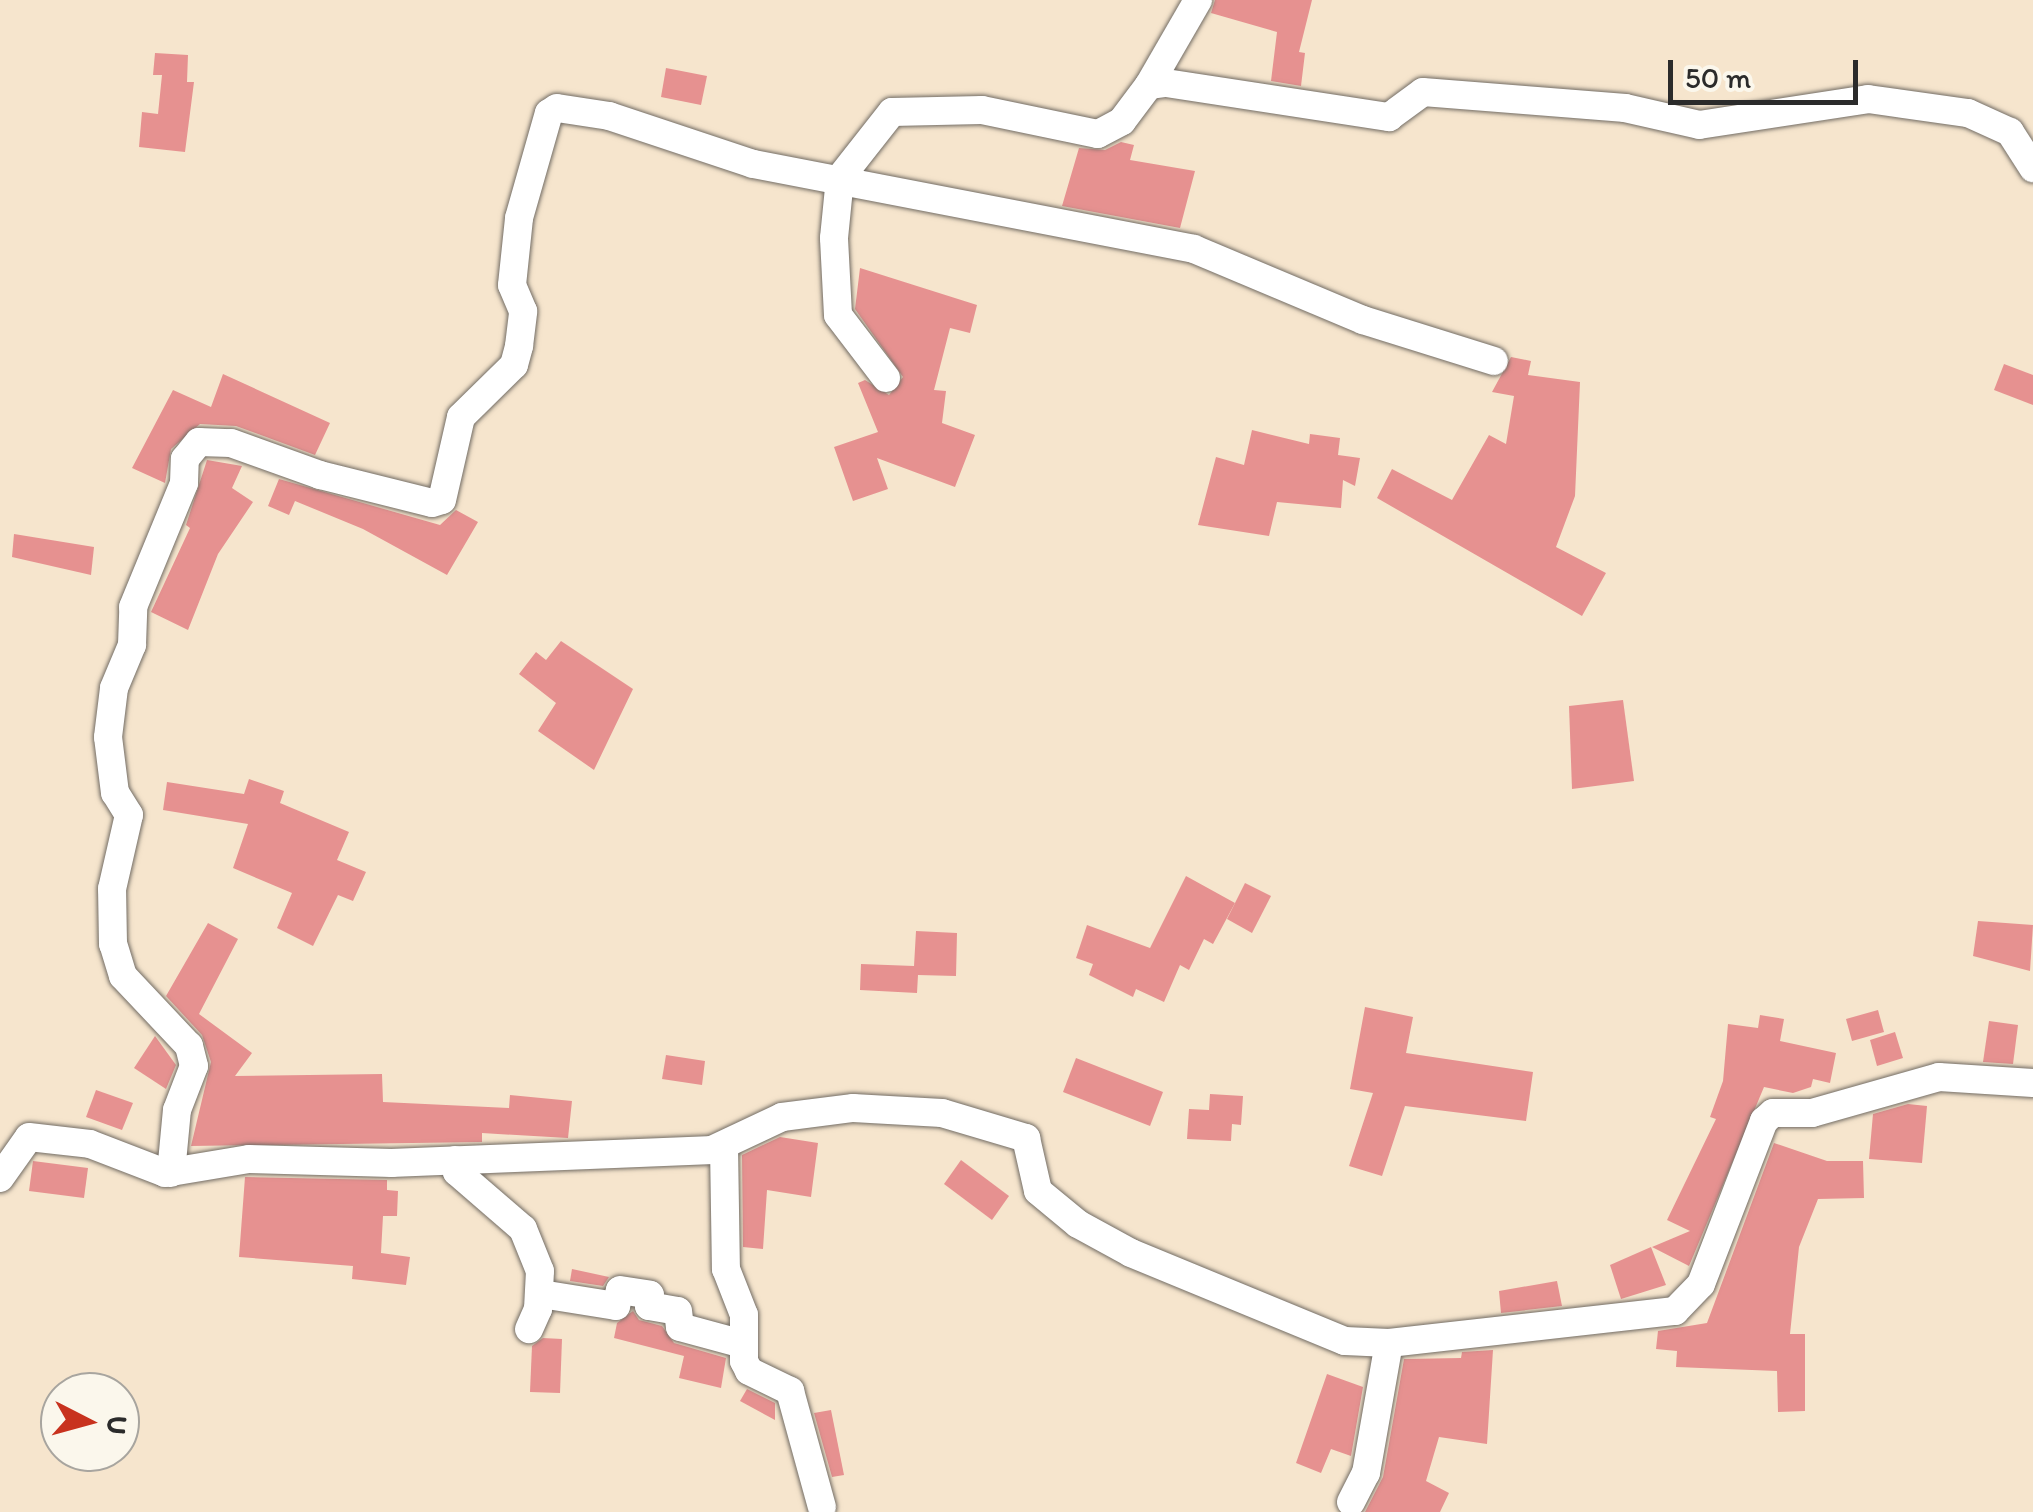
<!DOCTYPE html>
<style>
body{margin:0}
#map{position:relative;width:2033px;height:1512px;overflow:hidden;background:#f6e5cd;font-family:Itim,sans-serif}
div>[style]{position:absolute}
.building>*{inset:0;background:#e69190}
.roads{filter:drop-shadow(0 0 2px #726c64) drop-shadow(0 0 2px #726c64)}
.street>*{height:28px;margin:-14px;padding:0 14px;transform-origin:14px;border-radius:14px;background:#fff}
span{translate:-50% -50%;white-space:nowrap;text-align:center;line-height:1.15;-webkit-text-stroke:8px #fbf7ec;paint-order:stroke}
.north{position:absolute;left:40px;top:1372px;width:100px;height:100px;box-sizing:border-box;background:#fbf7ec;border:2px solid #a8a59f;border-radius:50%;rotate:96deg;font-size:28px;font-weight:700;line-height:40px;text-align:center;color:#2b2b2b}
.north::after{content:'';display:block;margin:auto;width:35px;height:45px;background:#c8321e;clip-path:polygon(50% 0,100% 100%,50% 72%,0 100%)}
.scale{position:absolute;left:1668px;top:60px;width:190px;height:45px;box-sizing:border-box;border:5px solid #2b2b2b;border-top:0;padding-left:12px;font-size:30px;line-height:35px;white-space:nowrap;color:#2b2b2b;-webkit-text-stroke:8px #fbf7ec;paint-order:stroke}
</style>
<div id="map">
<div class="building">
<div style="clip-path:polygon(1215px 0,1312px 0,1299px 52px,1305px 53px,1301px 86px,1271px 81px,1277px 32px,1211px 13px)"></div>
<div style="clip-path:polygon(155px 53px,188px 55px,187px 82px,194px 82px,185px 152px,139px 147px,142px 112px,158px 114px,162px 75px,153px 75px)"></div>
<div style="clip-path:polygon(666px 68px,707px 76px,701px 105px,661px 97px)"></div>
<div style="clip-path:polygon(1121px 142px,1134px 145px,1130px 160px,1195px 171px,1180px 228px,1062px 206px,1079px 148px,1105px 150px)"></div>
<div style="clip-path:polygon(860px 268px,977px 305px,970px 333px,950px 328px,934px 390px,946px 391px,942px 423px,975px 435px,955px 487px,877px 458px,888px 489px,853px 501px,834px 447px,878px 432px,858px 383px,865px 380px,889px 395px,903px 377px,855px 309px)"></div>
<div style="clip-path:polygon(1511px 357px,1531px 361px,1528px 375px,1580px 382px,1575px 496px,1556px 547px,1606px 573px,1582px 616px,1377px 498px,1392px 469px,1452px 500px,1489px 435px,1506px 444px,1514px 396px,1492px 392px)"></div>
<div style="clip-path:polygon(2004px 364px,2033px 375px,2033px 405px,1994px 390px)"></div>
<div style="clip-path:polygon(223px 374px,330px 423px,315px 455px,236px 426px,200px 424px,171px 449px,165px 483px,132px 468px,173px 390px,211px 407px)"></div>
<div style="clip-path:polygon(1252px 430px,1309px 444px,1310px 434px,1340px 438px,1338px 455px,1360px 458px,1355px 486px,1343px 480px,1341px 508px,1277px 502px,1269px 536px,1198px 525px,1216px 457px,1244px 465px)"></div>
<div style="clip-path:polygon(207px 460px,242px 466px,232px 488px,253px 502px,218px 554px,188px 630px,151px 612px,190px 528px,186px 525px)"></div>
<div style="clip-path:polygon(279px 479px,440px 525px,456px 510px,478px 522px,447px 575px,363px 529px,295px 501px,289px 515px,268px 506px)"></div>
<div style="clip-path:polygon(14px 534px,94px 547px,91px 575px,12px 557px)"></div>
<div style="clip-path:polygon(561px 641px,633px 689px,594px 770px,538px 731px,556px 703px,519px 674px,536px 652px,546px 660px)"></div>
<div style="clip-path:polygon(1623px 700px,1634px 781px,1572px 789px,1569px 706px)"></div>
<div style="clip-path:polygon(249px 779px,284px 791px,280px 803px,349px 832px,337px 860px,366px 872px,353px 901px,338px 895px,313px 946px,277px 928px,292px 893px,233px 868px,248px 824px,163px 810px,167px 782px,244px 794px)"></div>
<div style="clip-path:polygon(1186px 876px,1235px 903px,1213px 944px,1204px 939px,1189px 970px,1180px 965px,1164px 1002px,1136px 989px,1133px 997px,1089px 975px,1093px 964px,1076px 958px,1087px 925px,1150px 948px)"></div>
<div style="clip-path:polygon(1245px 883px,1271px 896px,1252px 933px,1227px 919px)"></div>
<div style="clip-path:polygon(1978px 921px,2033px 925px,2030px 971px,1973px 956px)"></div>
<div style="clip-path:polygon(208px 923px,238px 939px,199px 1014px,252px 1053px,235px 1076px,382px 1074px,383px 1102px,509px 1108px,510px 1095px,572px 1101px,568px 1138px,482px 1133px,482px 1142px,191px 1146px,211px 1062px,202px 1035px,166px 996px)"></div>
<div style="clip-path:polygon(916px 931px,957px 933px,956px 976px,918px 975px,917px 993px,860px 990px,861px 964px,914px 966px)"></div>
<div style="clip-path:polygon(1365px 1007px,1413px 1017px,1406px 1053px,1533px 1072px,1526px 1121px,1405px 1106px,1382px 1176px,1349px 1166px,1373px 1093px,1350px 1089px)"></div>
<div style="clip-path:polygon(1878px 1010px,1884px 1032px,1852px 1041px,1846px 1019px)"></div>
<div style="clip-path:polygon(1760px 1015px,1784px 1019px,1780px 1041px,1836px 1053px,1830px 1083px,1813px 1079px,1811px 1087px,1793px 1093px,1764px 1087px,1689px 1266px,1652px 1247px,1690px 1231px,1667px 1220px,1716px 1119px,1710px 1117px,1723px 1081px,1728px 1024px,1758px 1028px)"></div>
<div style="clip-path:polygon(1989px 1021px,2018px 1025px,2013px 1064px,1983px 1062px)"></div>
<div style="clip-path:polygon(1895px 1032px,1903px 1058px,1877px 1066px,1870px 1040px)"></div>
<div style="clip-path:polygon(155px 1036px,176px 1065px,166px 1089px,134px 1068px)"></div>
<div style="clip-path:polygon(666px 1055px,705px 1061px,702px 1085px,662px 1079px)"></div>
<div style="clip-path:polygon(1076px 1058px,1163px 1092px,1150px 1126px,1063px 1092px)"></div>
<div style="clip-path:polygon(96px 1090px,133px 1103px,122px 1130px,86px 1117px)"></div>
<div style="clip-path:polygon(1210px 1094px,1243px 1096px,1241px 1125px,1232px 1124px,1231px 1141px,1187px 1139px,1189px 1109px,1209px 1110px)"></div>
<div style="clip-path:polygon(1908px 1104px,1927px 1106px,1922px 1163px,1869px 1159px,1873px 1114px)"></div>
<div style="clip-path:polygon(780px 1137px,818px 1143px,811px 1197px,767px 1190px,763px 1249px,743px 1247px,742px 1155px)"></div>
<div style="clip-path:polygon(1774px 1143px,1827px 1161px,1863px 1161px,1864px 1198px,1818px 1199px,1799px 1247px,1790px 1334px,1805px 1334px,1805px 1411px,1778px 1412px,1777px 1371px,1676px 1367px,1677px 1351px,1656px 1349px,1658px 1331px,1707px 1323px)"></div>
<div style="clip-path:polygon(961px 1160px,1009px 1196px,992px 1220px,944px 1184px)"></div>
<div style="clip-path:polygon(33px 1161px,88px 1168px,84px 1198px,29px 1191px)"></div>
<div style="clip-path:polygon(245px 1177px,387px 1180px,387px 1190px,398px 1191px,397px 1216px,383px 1216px,381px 1253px,410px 1257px,406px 1285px,352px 1279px,353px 1266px,239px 1257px)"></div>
<div style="clip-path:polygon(1651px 1247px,1666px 1285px,1621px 1299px,1610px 1265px)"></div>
<div style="clip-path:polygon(572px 1269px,609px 1277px,603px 1286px,570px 1281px)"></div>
<div style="clip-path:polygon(1557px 1281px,1562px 1306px,1501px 1313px,1499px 1291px)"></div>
<div style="clip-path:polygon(633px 1311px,639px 1320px,662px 1326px,674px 1343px,726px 1358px,721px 1388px,679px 1378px,684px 1356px,614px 1338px,617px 1323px)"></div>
<div style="clip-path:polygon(543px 1338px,562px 1339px,560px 1393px,530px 1392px,532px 1346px)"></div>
<div style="clip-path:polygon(1493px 1350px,1487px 1444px,1439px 1437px,1426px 1481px,1449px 1493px,1440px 1512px,1365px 1512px,1383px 1477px,1404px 1359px,1461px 1358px,1462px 1352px)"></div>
<div style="clip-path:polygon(1327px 1374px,1363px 1387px,1351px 1456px,1331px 1449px,1321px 1473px,1296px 1463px)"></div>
<div style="clip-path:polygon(747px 1389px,775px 1403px,775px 1420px,740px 1401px)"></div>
<div style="clip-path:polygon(831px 1410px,844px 1475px,832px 1477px,814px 1413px)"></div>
</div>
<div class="roads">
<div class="street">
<div style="left:1149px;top:85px;width:98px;rotate:-60deg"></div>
<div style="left:886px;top:378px;width:79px;rotate:-127.3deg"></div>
<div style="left:838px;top:315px;width:77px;rotate:-93deg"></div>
<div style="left:834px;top:238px;width:60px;rotate:-84.3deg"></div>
<div style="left:840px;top:178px;width:84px;rotate:-51.8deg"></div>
<div style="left:892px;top:112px;width:90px;rotate:-1.3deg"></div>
<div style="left:982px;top:110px;width:118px;rotate:11.7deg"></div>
<div style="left:1098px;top:134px;width:27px;rotate:-28deg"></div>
<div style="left:1122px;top:121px;width:45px;rotate:-53.1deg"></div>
<div style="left:1149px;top:85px;width:17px;rotate:-7deg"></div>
<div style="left:1166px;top:83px;width:226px;rotate:8.7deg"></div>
<div style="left:1389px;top:117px;width:42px;rotate:-36.3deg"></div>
<div style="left:1423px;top:92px;width:203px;rotate:4.5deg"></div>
<div style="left:1625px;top:108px;width:76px;rotate:12.9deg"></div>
<div style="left:1699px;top:125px;width:171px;rotate:-8.7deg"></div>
<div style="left:1868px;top:99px;width:101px;rotate:8deg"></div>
<div style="left:1968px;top:113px;width:46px;rotate:24.3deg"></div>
<div style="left:2010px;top:132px;width:43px;rotate:57.4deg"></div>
<div style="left:724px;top:1146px;width:123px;rotate:89.1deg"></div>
<div style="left:726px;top:1269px;width:49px;rotate:68.6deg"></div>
<div style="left:744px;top:1315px;width:46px;rotate:90deg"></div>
<div style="left:744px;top:1361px;width:11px;rotate:63deg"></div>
<div style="left:749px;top:1371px;width:46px;rotate:26deg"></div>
<div style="left:790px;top:1391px;width:120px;rotate:74.6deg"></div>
<div style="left:455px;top:1160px;width:12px;rotate:81deg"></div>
<div style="left:457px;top:1172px;width:87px;rotate:40.8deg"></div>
<div style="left:523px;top:1229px;width:45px;rotate:68deg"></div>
<div style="left:540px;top:1271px;width:38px;rotate:93deg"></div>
<div style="left:538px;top:1309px;width:22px;rotate:114deg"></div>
<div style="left:171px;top:1173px;width:63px;rotate:-84.6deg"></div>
<div style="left:177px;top:1110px;width:47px;rotate:-68.9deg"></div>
<div style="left:194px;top:1066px;width:21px;rotate:-104deg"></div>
<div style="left:189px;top:1046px;width:96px;rotate:-133.3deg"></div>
<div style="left:123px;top:976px;width:34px;rotate:-107deg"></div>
<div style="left:113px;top:944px;width:55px;rotate:-91deg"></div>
<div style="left:112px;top:889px;width:76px;rotate:-77.1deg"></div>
<div style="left:129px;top:815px;width:26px;rotate:-122deg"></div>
<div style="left:115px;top:793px;width:56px;rotate:-97.1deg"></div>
<div style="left:108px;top:737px;width:49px;rotate:-83deg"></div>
<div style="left:114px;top:688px;width:47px;rotate:-67.3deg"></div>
<div style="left:132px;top:645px;width:38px;rotate:-88deg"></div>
<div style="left:133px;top:607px;width:134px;rotate:-67.6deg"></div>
<div style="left:184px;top:483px;width:24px;rotate:-88deg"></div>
<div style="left:185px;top:459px;width:22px;rotate:-51deg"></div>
<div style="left:199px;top:442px;width:32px;rotate:2deg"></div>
<div style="left:231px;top:443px;width:95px;rotate:19.8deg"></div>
<div style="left:320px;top:475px;width:115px;rotate:14deg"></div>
<div style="left:432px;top:503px;width:10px;rotate:-17deg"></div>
<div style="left:442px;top:500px;width:85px;rotate:-77.1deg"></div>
<div style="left:461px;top:417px;width:74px;rotate:-44.5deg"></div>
<div style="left:514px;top:365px;width:20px;rotate:-75deg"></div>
<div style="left:519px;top:346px;width:35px;rotate:-83deg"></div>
<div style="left:523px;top:311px;width:28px;rotate:-113deg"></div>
<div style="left:512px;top:285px;width:67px;rotate:-84deg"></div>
<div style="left:519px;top:218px;width:109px;rotate:-74.1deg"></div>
<div style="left:549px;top:113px;width:9px;rotate:-32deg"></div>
<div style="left:557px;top:108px;width:53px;rotate:8.7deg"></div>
<div style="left:609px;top:116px;width:152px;rotate:18.4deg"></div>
<div style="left:753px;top:164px;width:449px;rotate:10.9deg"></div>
<div style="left:1194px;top:249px;width:183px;rotate:22.8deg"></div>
<div style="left:1363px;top:320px;width:137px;rotate:17.4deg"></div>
<div style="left:0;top:1178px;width:50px;rotate:-54.7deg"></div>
<div style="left:29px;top:1137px;width:61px;rotate:6.5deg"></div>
<div style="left:90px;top:1144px;width:80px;rotate:21.1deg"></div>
<div style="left:165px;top:1173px;width:85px;rotate:-9.5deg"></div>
<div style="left:249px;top:1159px;width:143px;rotate:1.6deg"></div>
<div style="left:392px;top:1163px;width:320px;rotate:-2.3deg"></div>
<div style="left:712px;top:1150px;width:77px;rotate:-25.2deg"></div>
<div style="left:782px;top:1117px;width:72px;rotate:-7.2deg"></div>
<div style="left:853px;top:1108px;width:89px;rotate:3.2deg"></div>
<div style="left:942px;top:1113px;width:88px;rotate:16.6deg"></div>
<div style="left:1026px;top:1138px;width:54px;rotate:77.2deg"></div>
<div style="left:1038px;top:1191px;width:52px;rotate:39.5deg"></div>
<div style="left:1078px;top:1224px;width:60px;rotate:28.7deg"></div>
<div style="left:1131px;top:1253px;width:231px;rotate:22.4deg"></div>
<div style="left:1345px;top:1341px;width:44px;rotate:2.6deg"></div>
<div style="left:1389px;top:1343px;width:288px;rotate:-6.4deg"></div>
<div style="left:1675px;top:1311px;width:37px;rotate:-46deg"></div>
<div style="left:1701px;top:1284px;width:175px;rotate:-68.9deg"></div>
<div style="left:1764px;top:1121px;width:12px;rotate:-42deg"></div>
<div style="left:1773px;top:1113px;width:39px"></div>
<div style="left:1812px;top:1113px;width:132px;rotate:-15.8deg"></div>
<div style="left:1939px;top:1077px;width:94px;rotate:3.7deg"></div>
<div style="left:541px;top:1294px;width:76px;rotate:9.1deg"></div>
<div style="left:616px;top:1306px;width:16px;rotate:-76deg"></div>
<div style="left:620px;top:1290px;width:30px;rotate:9deg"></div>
<div style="left:650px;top:1295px;width:11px;rotate:95deg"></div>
<div style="left:649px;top:1306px;width:29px;rotate:10deg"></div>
<div style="left:678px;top:1311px;width:16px;rotate:83deg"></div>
<div style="left:680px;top:1327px;width:65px;rotate:15.1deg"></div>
<div style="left:1351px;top:1502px;width:33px;rotate:-63deg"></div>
<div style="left:1366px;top:1473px;width:132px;rotate:-80deg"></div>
</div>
</div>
<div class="north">U</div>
<div class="scale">50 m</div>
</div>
